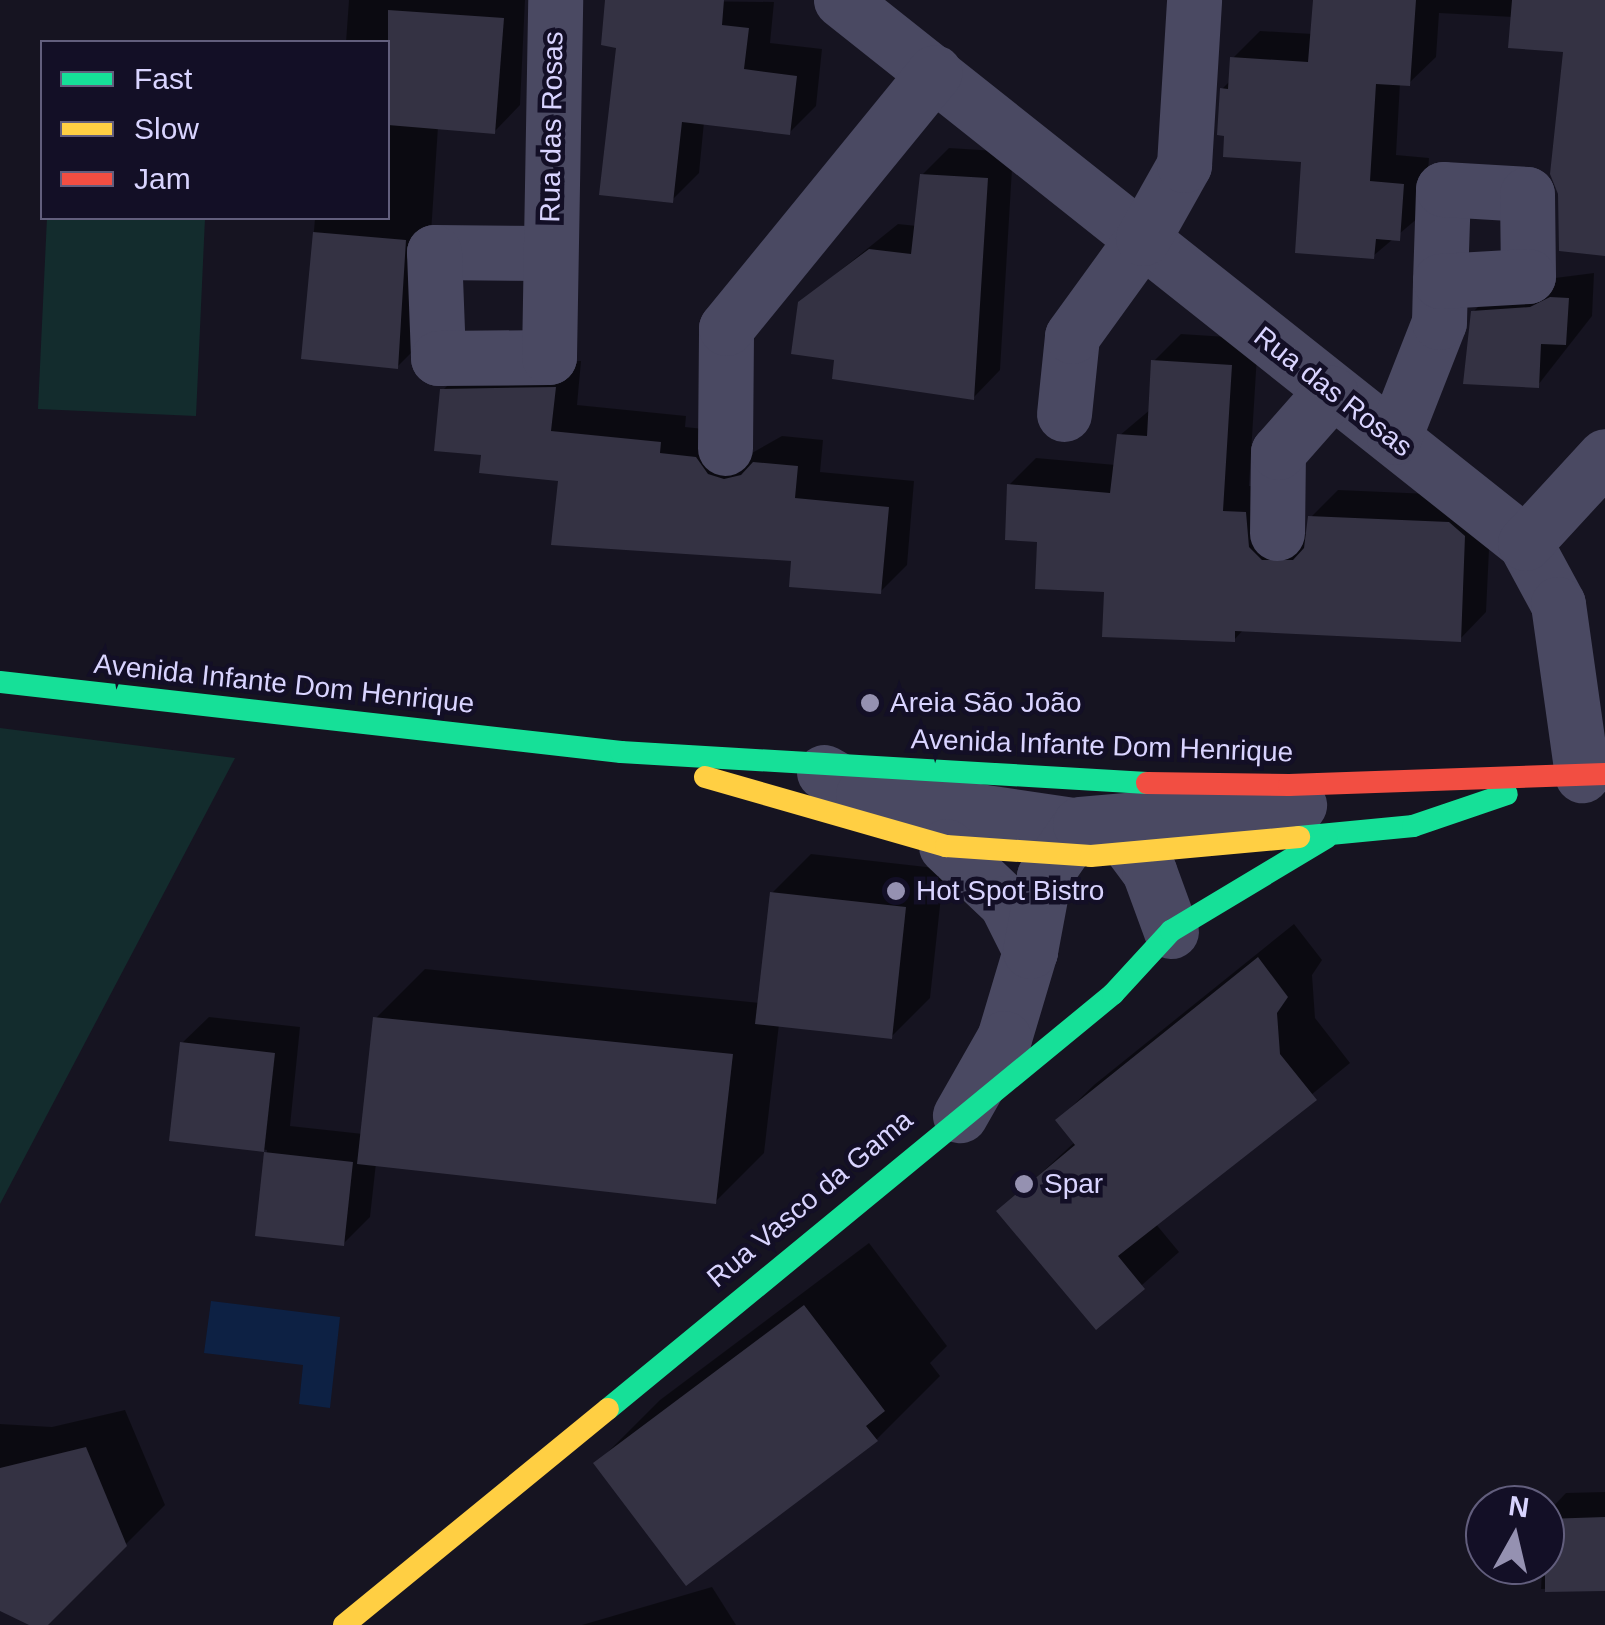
<!DOCTYPE html>
<meta charset="utf-8">
<style>
body{margin:0}
#map{position:relative;width:1605px;height:1625px;overflow:hidden;background:#161421;font-family:Arial,sans-serif}
div>[style]{position:absolute}
.green>*{inset:0;background:#132c2d}
.water>*{inset:0;background:#0d2144}
.shadow>*{inset:0;background:#0007}
.building>*{inset:0;background:#343243}
.street>*{height:55px;margin:-27.5px;padding:0 27.5px;transform-origin:27.5px;border-radius:27.5px;background:#4a4962}
.fast>*{height:22px;margin:-11px;padding:0 11px;transform-origin:11px;border-radius:11px;background:#16e098}
.slow>*{height:22px;margin:-11px;padding:0 11px;transform-origin:11px;border-radius:11px;background:#ffcf43}
.jam>*{height:22px;margin:-11px;padding:0 11px;transform-origin:11px;border-radius:11px;background:#f24e42}
.dots>*{width:28px;height:28px;translate:-50% -50%;box-sizing:border-box;border:5px solid #130f26;border-radius:50%}
span{translate:-50% -50%;white-space:nowrap;text-align:center;line-height:1.15;-webkit-text-stroke:9px #130f26;paint-order:stroke}
.street-label{font-size:28px;color:#d9d4ff}
.poi-label{font-size:28px;color:#d9d4ff}
.left{translate:0 -50%;text-align:left}
.legend{position:absolute;left:40px;top:40px;width:350px;height:180px;box-sizing:border-box;background:#130f26;border:2px solid #625e7d;margin:0;padding:12px 18px;list-style:none;font-size:30px;color:#d9d4ff}
.legend li{display:flex;align-items:center;gap:20px;height:50px}
.legend b{width:50px;border:2px solid #625e7d}
.north{position:absolute;left:1465px;top:1485px;width:100px;height:100px;box-sizing:border-box;background:#130f26;border:2px solid #625e7d;border-radius:50%;rotate:8deg;font-size:28px;font-weight:700;line-height:40px;text-align:center;color:#d9d4ff}
.north::after{content:'';display:block;margin:auto;width:35px;height:45px;background:#9591b1;clip-path:polygon(50% 0,100% 100%,50% 72%,0 100%)}
</style>
<div id="map">
<div class="green">
<div style="clip-path:polygon(47px 218px,205px 218px,196px 416px,38px 409px)"></div>
<div style="clip-path:polygon(0 728px,235px 758px,0 1204px)"></div>
</div>
<div class="water">
<div style="clip-path:polygon(211px 1301px,340px 1317px,330px 1408px,299px 1404px,303px 1365px,204px 1353px)"></div>
</div>
<div class="shadow">
<div style="clip-path:polygon(349px 0,525px 0,520px 105px,494px 132px,438px 127px,424px 340px,398px 366px,304px 357px,315px 218px,388px 218px,388px 42px,346px 42px)"></div>
<div style="clip-path:polygon(607px 0,774px 2px,770px 43px,822px 49px,816px 106px,789px 133px,704px 122px,699px 173px,672px 200px)"></div>
<div style="clip-path:polygon(1315px 0,1605px 0,1605px 253px,1566px 49px,1513px 17px,1439px 13px,1436px 57px,1409px 83px,1400px 83px,1396px 155px,1429px 158px,1425px 212px,1373px 256px,1304px 159px,1222px 89px,1231px 80px,1233px 58px,1260px 31px,1313px 34px)"></div>
<div style="clip-path:polygon(949px 148px,1013px 152px,1000px 370px,974px 397px,837px 358px,800px 303px,898px 224px,917px 226px,922px 175px)"></div>
<div style="clip-path:polygon(1594px 273px,1592px 316px,1538px 385px,1473px 312px,1500px 285px)"></div>
<div style="clip-path:polygon(1181px 334px,1258px 339px,1249px 486px,1272px 487px,1289px 534px,1309px 534px,1311px 517px,1338px 490px,1476px 496px,1491px 508px,1486px 612px,1460px 639px,1244px 629px,1234px 640px,1107px 589px,1040px 539px,1009px 485px,1036px 458px,1116px 465px,1119px 436px,1151px 409px,1154px 361px)"></div>
<div style="clip-path:polygon(581px 361px,577px 405px,686px 416px,685px 427px,723px 431px,735px 448px,752px 453px,782px 436px,823px 440px,820px 472px,914px 481px,907px 565px,880px 592px,484px 453px,443px 390px,470px 363px)"></div>
<div style="clip-path:polygon(811px 854px,944px 869px,930px 998px,891px 1037px,779px 1024px,764px 1153px,715px 1202px,376px 1163px,370px 1217px,343px 1244px,258px 1233px,267px 1150px,171px 1139px,182px 1043px,209px 1017px,300px 1027px,290px 1126px,363px 1134px,376px 1018px,425px 969px,760px 1003px,772px 893px)"></div>
<div style="clip-path:polygon(1294px 924px,1322px 960px,1312px 975px,1315px 1018px,1350px 1063px,1155px 1223px,1179px 1252px,1096px 1326px,1000px 1211px,1076px 1141px,1058px 1120px,1094px 1085px)"></div>
<div style="clip-path:polygon(869px 1243px,947px 1346px,930px 1363px,940px 1376px,876px 1440px,597px 1463px,660px 1400px)"></div>
<div style="clip-path:polygon(125px 1410px,165px 1505px,45px 1625px,0 1609px,0 1424px,52px 1427px)"></div>
<div style="clip-path:polygon(1605px 1492px,1605px 1588px,1541px 1589px,1545px 1515px,1566px 1493px)"></div>
<div style="clip-path:polygon(712px 1587px,736px 1625px,582px 1625px)"></div>
</div>
<div class="building">
<div style="clip-path:polygon(605px 0,724px 0,722px 25px,749px 28px,744px 69px,797px 76px,790px 135px,682px 122px,673px 203px,599px 195px,616px 48px,601px 45px)"></div>
<div style="clip-path:polygon(1313px 0,1416px 0,1410px 86px,1376px 84px,1370px 181px,1404px 184px,1400px 241px,1376px 239px,1374px 259px,1295px 253px,1301px 162px,1223px 157px,1224px 136px,1217px 135px,1220px 88px,1228px 89px,1230px 57px,1308px 62px)"></div>
<div style="clip-path:polygon(1512px 0,1605px 0,1605px 256px,1559px 251px,1558px 194px,1550px 174px,1563px 52px,1508px 48px)"></div>
<div style="clip-path:polygon(388px 10px,504px 18px,495px 134px,388px 125px)"></div>
<div style="clip-path:polygon(920px 174px,988px 178px,974px 400px,832px 379px,834px 360px,791px 354px,798px 302px,869px 249px,911px 254px)"></div>
<div style="clip-path:polygon(313px 232px,406px 240px,398px 369px,301px 359px)"></div>
<div style="clip-path:polygon(1550px 297px,1569px 298px,1566px 345px,1541px 344px,1539px 388px,1463px 384px,1471px 311px,1530px 307px)"></div>
<div style="clip-path:polygon(1151px 360px,1232px 365px,1223px 511px,1246px 512px,1249px 547px,1262px 560px,1293px 560px,1304px 548px,1308px 516px,1449px 522px,1465px 536px,1461px 642px,1235px 631px,1235px 642px,1102px 637px,1104px 592px,1035px 589px,1037px 542px,1005px 540px,1007px 484px,1110px 493px,1117px 434px,1147px 436px)"></div>
<div style="clip-path:polygon(556px 387px,551px 431px,661px 442px,660px 453px,696px 457px,708px 474px,724px 479px,741px 475px,753px 462px,798px 466px,795px 498px,889px 507px,881px 594px,789px 587px,791px 561px,551px 545px,558px 481px,479px 473px,481px 455px,434px 451px,440px 389px)"></div>
<div style="clip-path:polygon(770px 892px,906px 907px,892px 1039px,755px 1024px)"></div>
<div style="clip-path:polygon(1258px 957px,1288px 997px,1277px 1013px,1280px 1054px,1317px 1100px,1118px 1256px,1145px 1289px,1096px 1330px,996px 1211px,1075px 1145px,1055px 1120px)"></div>
<div style="clip-path:polygon(373px 1017px,733px 1054px,716px 1204px,357px 1164px)"></div>
<div style="clip-path:polygon(180px 1042px,275px 1053px,264px 1152px,169px 1141px)"></div>
<div style="clip-path:polygon(264px 1152px,353px 1162px,344px 1246px,255px 1236px)"></div>
<div style="clip-path:polygon(804px 1305px,885px 1411px,866px 1426px,878px 1441px,686px 1586px,593px 1463px)"></div>
<div style="clip-path:polygon(86px 1447px,127px 1546px,48px 1625px,29px 1625px,0 1611px,0 1468px)"></div>
<div style="clip-path:polygon(1605px 1517px,1605px 1591px,1545px 1592px,1545px 1519px)"></div>
</div>
<div class="street">
<div style="left:841px;top:0;width:873px;rotate:38.44deg"></div>
<div style="left:1525px;top:543px;width:69px;rotate:61.6deg"></div>
<div style="left:1558px;top:604px;width:173px;rotate:82deg"></div>
<div style="left:550px;top:253px;width:116px;rotate:-179.5deg"></div>
<div style="left:434px;top:252px;width:106px;rotate:87.8deg"></div>
<div style="left:438px;top:358px;width:111px;rotate:-0.5deg"></div>
<div style="left:549px;top:357px;width:357px;rotate:-89deg"></div>
<div style="left:1064px;top:414px;width:78px;rotate:-84.1deg"></div>
<div style="left:1072px;top:336px;width:121px;rotate:-54.1deg"></div>
<div style="left:1143px;top:238px;width:84px;rotate:-60.7deg"></div>
<div style="left:1184px;top:165px;width:165px;rotate:-86.5deg"></div>
<div style="left:1394px;top:437px;width:123px;rotate:-68.6deg"></div>
<div style="left:1439px;top:322px;width:41px;rotate:-88.6deg"></div>
<div style="left:1440px;top:281px;width:92px;rotate:-88.1deg"></div>
<div style="left:1443px;top:189px;width:84px;rotate:3.4deg"></div>
<div style="left:1527px;top:194px;width:82px;rotate:89.3deg"></div>
<div style="left:1528px;top:276px;width:88px;rotate:176.7deg"></div>
<div style="left:725px;top:448px;width:120px;rotate:-89.5deg"></div>
<div style="left:726px;top:328px;width:330px;rotate:-50.8deg"></div>
<div style="left:1277px;top:533px;width:81px;rotate:-89.3deg"></div>
<div style="left:1278px;top:452px;width:79px;rotate:-48.6deg"></div>
<div style="left:1525px;top:543px;width:118px;rotate:-47.4deg"></div>
<div style="left:824px;top:772px;width:45px;rotate:29.4deg"></div>
<div style="left:863px;top:794px;width:260px;rotate:8.4deg"></div>
<div style="left:1120px;top:832px;width:49px;rotate:53.4deg"></div>
<div style="left:1149px;top:871px;width:64px;rotate:69.9deg"></div>
<div style="left:946px;top:846px;width:83px;rotate:43.5deg"></div>
<div style="left:1006px;top:903px;width:54px;rotate:63.4deg"></div>
<div style="left:1030px;top:951px;width:91px;rotate:106.6deg"></div>
<div style="left:1004px;top:1038px;width:89px;rotate:119.7deg"></div>
<div style="left:1030px;top:951px;width:76px;rotate:-79.4deg"></div>
<div style="left:1044px;top:876px;width:63px;rotate:-55.3deg"></div>
<div style="left:1080px;top:824px;width:220px;rotate:-5deg"></div>
</div>
<div class="fast">
<div style="left:0;top:682px;width:625px;rotate:6.43deg"></div>
<div style="left:621px;top:752px;width:527px;rotate:3.37deg"></div>
<div style="left:1299px;top:837px;width:115px;rotate:-5.5deg"></div>
<div style="left:1413px;top:826px;width:99px;rotate:-18.8deg"></div>
<div style="left:608px;top:1409px;width:654px;rotate:-39.41deg"></div>
<div style="left:1113px;top:994px;width:86px;rotate:-47.4deg"></div>
<div style="left:1171px;top:931px;width:181px;rotate:-31deg"></div>
</div>
<div class="slow">
<div style="left:705px;top:777px;width:251px;rotate:16deg"></div>
<div style="left:946px;top:846px;width:145px;rotate:3.9deg"></div>
<div style="left:1091px;top:856px;width:209px;rotate:-5.2deg"></div>
<div style="left:344px;top:1625px;width:341px;rotate:-39.3deg"></div>
</div>
<div class="jam">
<div style="left:1147px;top:783px;width:142px;rotate:0.8deg"></div>
<div style="left:1289px;top:785px;width:316px;rotate:-2deg"></div>
</div>
<div class="dots">
<div style="left:870px;top:703px;background:#9591b1"></div>
<div style="left:896px;top:891px;background:#9591b1"></div>
<div style="left:1024px;top:1184px;background:#9591b1"></div>
</div>
<div class="street-label">
<span style="left:552px;top:127px;rotate:-89deg">Rua das Rosas</span>
<span style="left:1333px;top:392px;rotate:38deg">Rua das Rosas</span>
<span style="left:284px;top:684px;rotate:6deg">Avenida Infante Dom Henrique</span>
<span style="left:1102px;top:746px;rotate:2deg">Avenida Infante Dom Henrique</span>
<span style="left:810px;top:1199px;rotate:-40deg">Rua Vasco da Gama</span>
</div>
<div class="poi-label">
<span class="left" style="left:890px;top:703px">Areia São João</span>
<span class="left" style="left:916px;top:891px">Hot Spot Bistro</span>
<span class="left" style="left:1044px;top:1184px">Spar</span>
</div>
<ul class="legend">
<li><b style="height:12px;background:#16e098"></b>Fast</li>
<li><b style="height:12px;background:#ffcf43"></b>Slow</li>
<li><b style="height:12px;background:#f24e42"></b>Jam</li>
</ul>
<div class="north">N</div>
</div>
